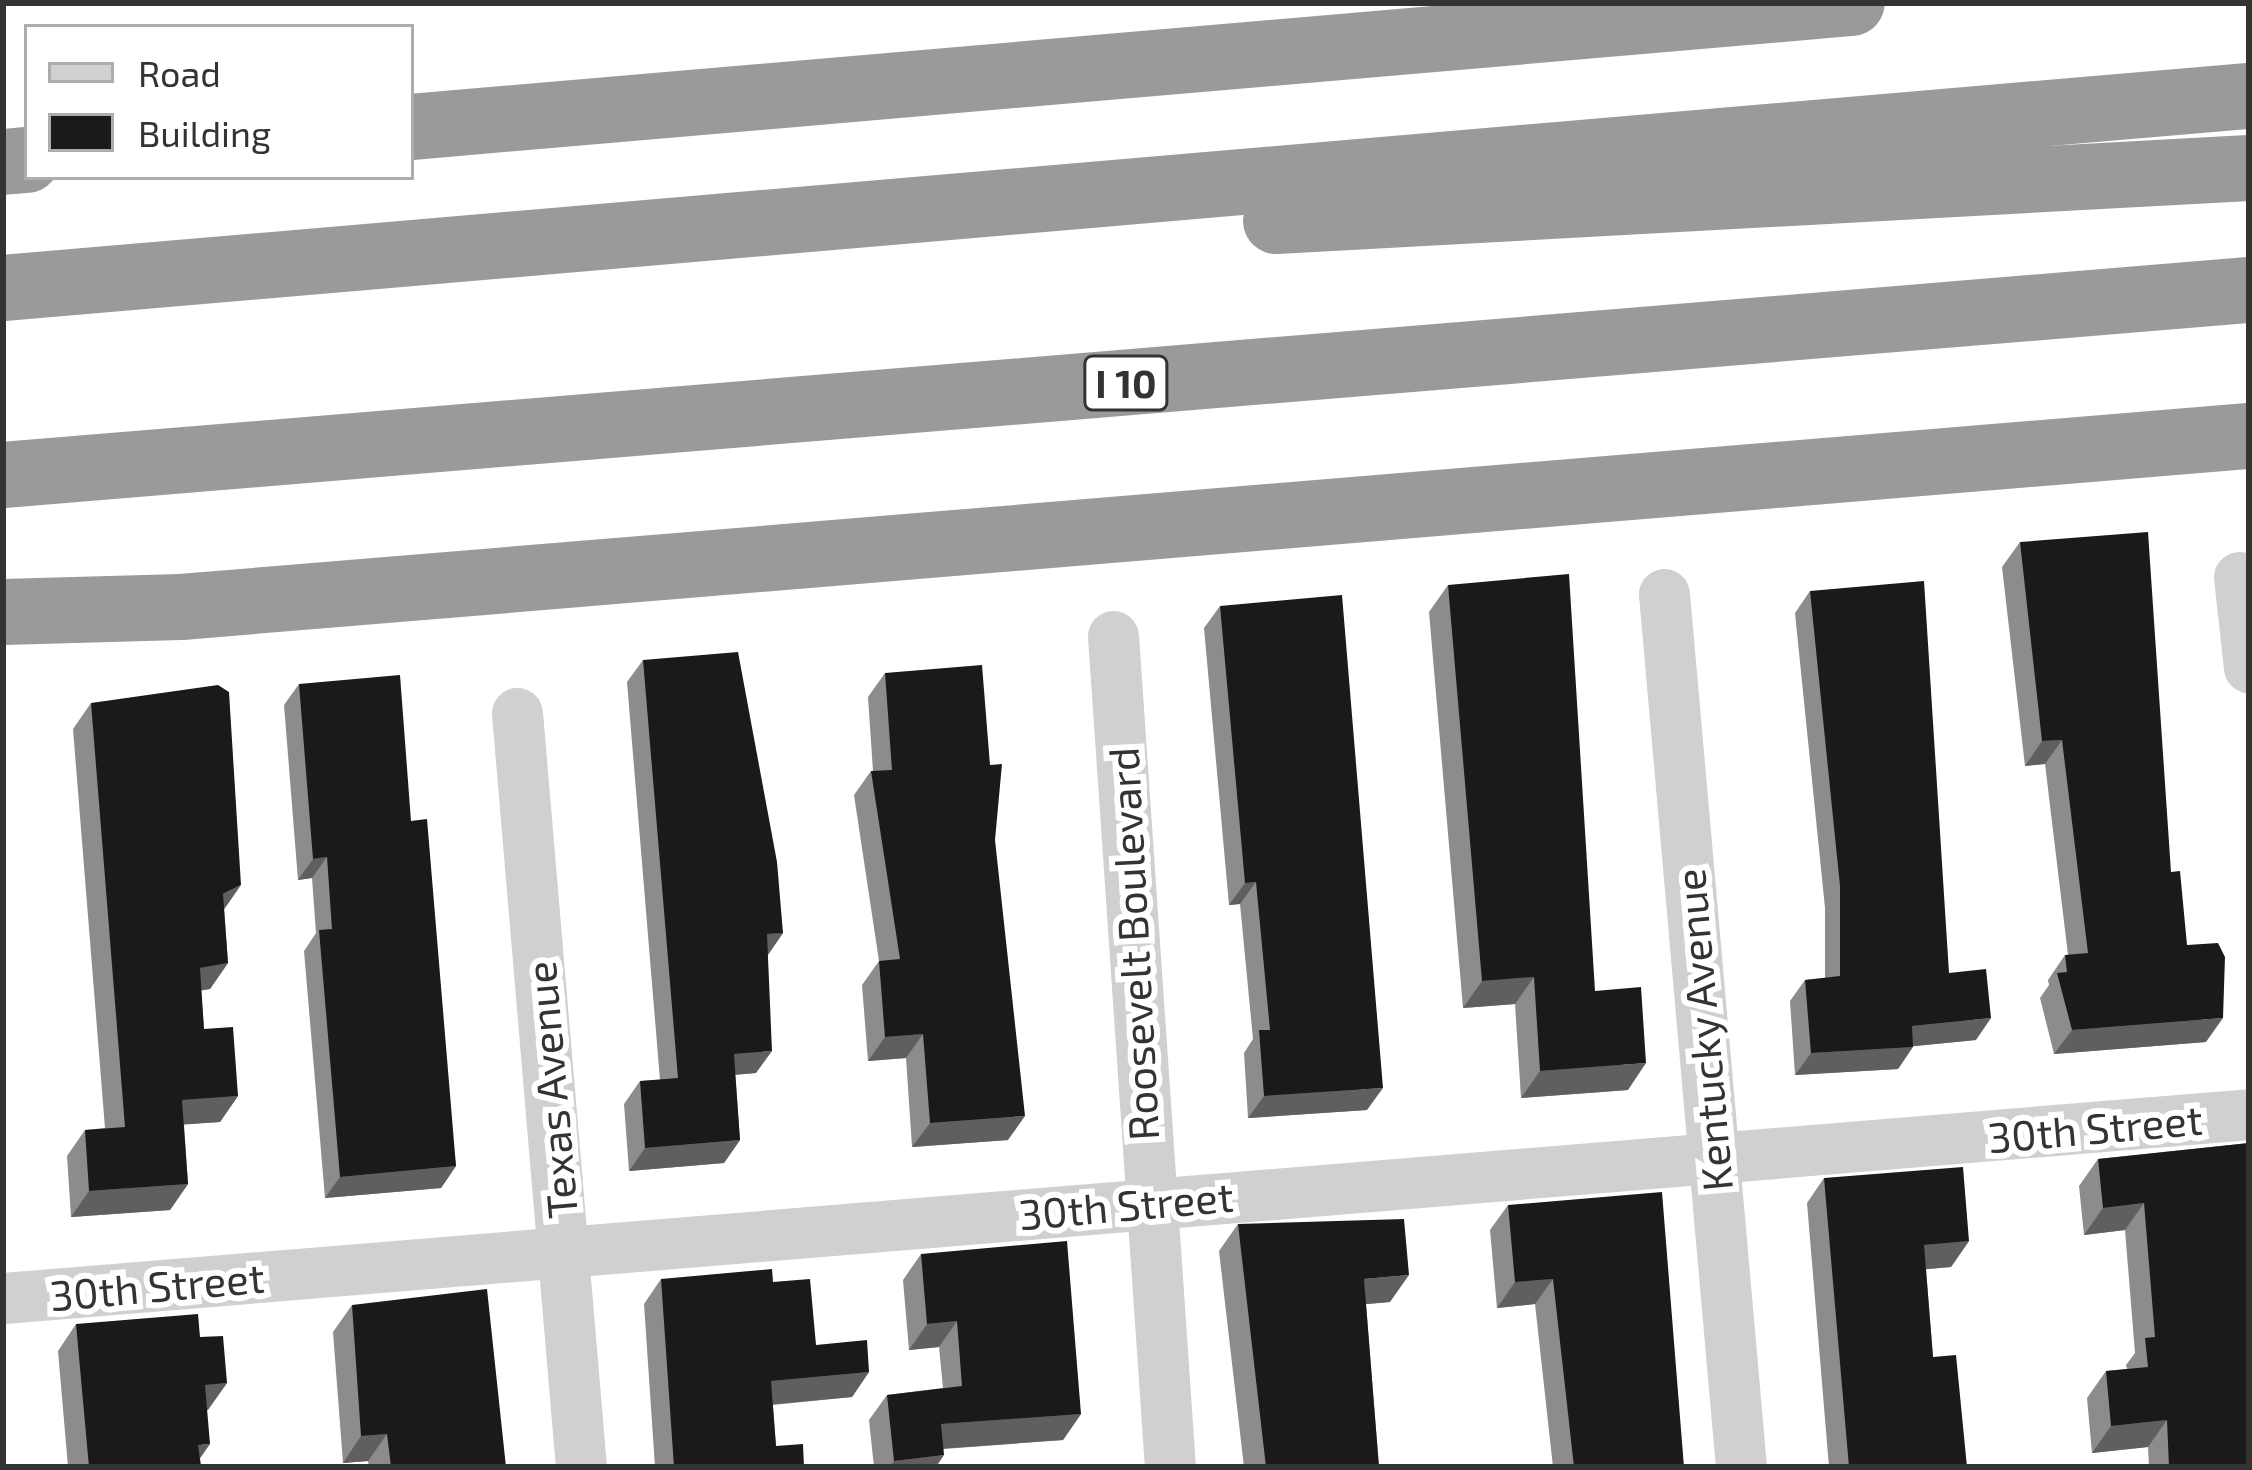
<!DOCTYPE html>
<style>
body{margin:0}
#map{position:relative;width:2252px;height:1470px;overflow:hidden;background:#fff;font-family:"Exo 2",sans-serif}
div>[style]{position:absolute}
.minor>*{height:51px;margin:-25.5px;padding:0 25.5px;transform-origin:25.5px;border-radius:25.5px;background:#d0d0d0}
.motorway>*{height:66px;margin:-33px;padding:0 33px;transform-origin:33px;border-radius:33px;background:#9a9a9a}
.wall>*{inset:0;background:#8c8c8c}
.shaded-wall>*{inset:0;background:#5f5f5f}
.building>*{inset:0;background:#1a1a1a}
span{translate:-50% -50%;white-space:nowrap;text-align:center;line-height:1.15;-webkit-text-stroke:12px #fff;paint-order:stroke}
.shield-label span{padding:3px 9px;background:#fff;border:3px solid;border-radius:9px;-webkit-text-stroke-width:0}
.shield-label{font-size:39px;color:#333;font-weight:700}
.street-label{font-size:42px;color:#333}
.frame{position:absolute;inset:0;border:6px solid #333;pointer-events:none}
.legend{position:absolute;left:24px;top:24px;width:390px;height:156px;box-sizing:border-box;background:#fff;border:3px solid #adadad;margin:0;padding:15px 21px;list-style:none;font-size:36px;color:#333}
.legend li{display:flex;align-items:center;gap:24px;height:60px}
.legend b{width:60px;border:3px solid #adadad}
</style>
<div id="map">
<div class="minor">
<div style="left:2239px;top:577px;width:91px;rotate:83.7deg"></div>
<div style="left:1664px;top:594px;width:876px;rotate:84.96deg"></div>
<div style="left:1113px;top:636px;width:833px;rotate:86.08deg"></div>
<div style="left:517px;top:713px;width:757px;rotate:85.15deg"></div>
<div style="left:3px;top:1298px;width:2254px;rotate:-4.68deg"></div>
</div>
<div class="motorway">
<div style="left:411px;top:127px;width:1446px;rotate:-4.92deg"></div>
<div style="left:3px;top:162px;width:24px;rotate:-5deg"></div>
<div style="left:1276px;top:221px;width:974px;rotate:-3.12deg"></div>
<div style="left:3px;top:288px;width:2254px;rotate:-4.89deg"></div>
<div style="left:3px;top:475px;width:2254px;rotate:-4.71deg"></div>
<div style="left:3px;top:612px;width:178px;rotate:-1.6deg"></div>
<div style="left:181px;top:607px;width:2075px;rotate:-4.73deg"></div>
</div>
<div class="wall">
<div style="clip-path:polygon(2020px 542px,2171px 872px,2206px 1042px,2054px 1054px,2040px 998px,2049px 985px,2048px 980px,2065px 955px,2068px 955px,2045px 764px,2025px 766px,2002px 567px)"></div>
<div style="clip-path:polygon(1448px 585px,1595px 991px,1628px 1090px,1521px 1098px,1515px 1004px,1463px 1008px,1429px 612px)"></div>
<div style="clip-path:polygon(1810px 591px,1949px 973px,1976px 1040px,1913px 1046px,1898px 1069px,1795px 1075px,1790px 1001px,1805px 980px,1825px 978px,1825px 908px,1795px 613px)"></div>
<div style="clip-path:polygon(1220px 606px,1367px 1110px,1248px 1118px,1244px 1053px,1253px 1039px,1240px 904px,1229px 905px,1204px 628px)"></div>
<div style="clip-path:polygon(643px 660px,783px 933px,768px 955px,756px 1073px,735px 1075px,740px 1140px,724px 1163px,629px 1171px,624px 1104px,640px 1081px,660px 1080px,627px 682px)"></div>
<div style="clip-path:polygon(885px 673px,995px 840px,1008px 1140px,912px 1147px,906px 1058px,868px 1061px,862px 985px,879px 961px,854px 795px,871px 771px,873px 771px,868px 697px)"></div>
<div style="clip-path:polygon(299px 684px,411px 821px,456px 1166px,441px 1188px,325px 1198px,304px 951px,316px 933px,312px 878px,298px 880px,284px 705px)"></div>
<div style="clip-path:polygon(91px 703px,224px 909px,228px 963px,210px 989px,201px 990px,204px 1029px,238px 1096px,220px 1122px,184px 1124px,188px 1184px,170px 1210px,71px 1217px,67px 1156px,85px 1130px,105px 1128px,73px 729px)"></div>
<div style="clip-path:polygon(2249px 1143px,2249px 1467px,2149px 1467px,2148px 1447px,2092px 1453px,2087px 1398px,2106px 1371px,2127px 1369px,2126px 1365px,2135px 1353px,2125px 1230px,2084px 1235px,2079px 1186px,2098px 1159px)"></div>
<div style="clip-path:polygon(1824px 1178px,1969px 1241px,1951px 1267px,1926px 1269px,1933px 1357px,1967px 1467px,1829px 1467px,1807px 1203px)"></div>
<div style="clip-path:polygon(1508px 1205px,1684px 1467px,1553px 1467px,1535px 1304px,1497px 1308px,1490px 1230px)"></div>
<div style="clip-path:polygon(1238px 1224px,1390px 1302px,1366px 1304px,1379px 1467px,1244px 1467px,1219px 1251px)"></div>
<div style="clip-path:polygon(921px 1254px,1081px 1414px,1063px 1440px,944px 1449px,936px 1467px,874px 1467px,869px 1420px,887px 1395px,943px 1388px,939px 1347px,909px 1350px,903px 1280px)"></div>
<div style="clip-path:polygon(661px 1279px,816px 1345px,869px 1372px,852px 1397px,773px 1405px,776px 1446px,804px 1467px,655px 1467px,644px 1304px)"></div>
<div style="clip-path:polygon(352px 1305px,506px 1467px,369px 1467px,368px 1461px,343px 1463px,333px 1332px)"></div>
<div style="clip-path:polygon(76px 1324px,200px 1337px,227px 1383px,207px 1410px,200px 1458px,201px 1467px,68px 1467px,58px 1351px)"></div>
</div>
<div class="shaded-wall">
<div style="clip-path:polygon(2062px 740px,2045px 764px,2025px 766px,2042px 741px)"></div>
<div style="clip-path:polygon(327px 857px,312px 878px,298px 880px,313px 859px)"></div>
<div style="clip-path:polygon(1256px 882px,1240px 904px,1229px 905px,1245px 883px)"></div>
<div style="clip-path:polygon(241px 885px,223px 911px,223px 894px)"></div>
<div style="clip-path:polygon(783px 933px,767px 956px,767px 934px)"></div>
<div style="clip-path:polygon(228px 963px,210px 989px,181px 994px,200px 968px)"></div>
<div style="clip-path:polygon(1534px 977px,1515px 1004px,1463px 1008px,1482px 981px)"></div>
<div style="clip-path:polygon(1991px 1018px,1976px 1040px,1896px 1048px,1912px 1026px)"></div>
<div style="clip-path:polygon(2223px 1018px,2206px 1042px,2054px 1054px,2072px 1030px)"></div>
<div style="clip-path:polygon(923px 1034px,906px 1058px,868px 1061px,885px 1037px)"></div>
<div style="clip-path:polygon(1913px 1047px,1898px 1069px,1795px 1075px,1811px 1053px)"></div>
<div style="clip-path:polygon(772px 1051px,756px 1073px,718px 1076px,734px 1054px)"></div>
<div style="clip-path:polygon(1646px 1063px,1628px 1090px,1521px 1098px,1540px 1071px)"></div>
<div style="clip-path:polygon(1383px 1088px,1367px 1110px,1248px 1118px,1264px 1096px)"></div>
<div style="clip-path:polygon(238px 1096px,220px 1122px,164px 1126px,182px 1100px)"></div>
<div style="clip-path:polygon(1025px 1116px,1008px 1140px,912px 1147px,930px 1123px)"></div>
<div style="clip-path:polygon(740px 1140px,724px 1163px,629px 1171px,645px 1148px)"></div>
<div style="clip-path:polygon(456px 1166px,441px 1188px,325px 1198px,340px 1177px)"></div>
<div style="clip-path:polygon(188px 1184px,170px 1210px,71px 1217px,89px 1191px)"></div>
<div style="clip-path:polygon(2144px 1203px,2125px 1230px,2084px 1235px,2103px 1208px)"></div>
<div style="clip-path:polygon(1969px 1241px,1951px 1267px,1906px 1271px,1924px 1245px)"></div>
<div style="clip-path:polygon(1409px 1275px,1390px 1302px,1345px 1306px,1364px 1279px)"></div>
<div style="clip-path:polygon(1553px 1279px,1535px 1304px,1497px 1308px,1515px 1282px)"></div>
<div style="clip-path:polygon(957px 1321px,939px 1347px,909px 1350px,927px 1324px)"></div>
<div style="clip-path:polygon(869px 1372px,852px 1397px,754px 1406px,771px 1381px)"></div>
<div style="clip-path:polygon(227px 1383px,208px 1410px,186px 1412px,205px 1385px)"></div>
<div style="clip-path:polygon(1081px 1414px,1063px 1440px,923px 1450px,941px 1424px)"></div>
<div style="clip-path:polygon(2167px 1420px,2148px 1447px,2092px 1453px,2111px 1426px)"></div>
<div style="clip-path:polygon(387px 1434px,368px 1461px,343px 1463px,361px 1436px)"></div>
<div style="clip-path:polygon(210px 1444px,194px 1467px,198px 1445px)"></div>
<div style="clip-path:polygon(944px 1455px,936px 1467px,889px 1467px,894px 1461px)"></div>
</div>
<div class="building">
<div style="clip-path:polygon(2148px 532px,2171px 872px,2180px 871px,2187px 945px,2218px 943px,2225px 957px,2223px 1018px,2072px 1030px,2057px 973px,2067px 972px,2065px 955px,2088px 953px,2062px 740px,2042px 741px,2020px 542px)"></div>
<div style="clip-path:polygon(1569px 574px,1595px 991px,1641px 987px,1646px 1063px,1540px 1071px,1534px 977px,1482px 981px,1448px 585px)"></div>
<div style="clip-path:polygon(1924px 581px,1949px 973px,1986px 969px,1991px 1018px,1912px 1026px,1913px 1047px,1811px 1053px,1805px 980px,1840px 976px,1840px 886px,1810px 591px)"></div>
<div style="clip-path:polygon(1342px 595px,1383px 1088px,1264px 1096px,1259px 1030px,1270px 1030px,1256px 882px,1245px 883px,1220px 606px)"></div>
<div style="clip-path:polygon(738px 652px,777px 862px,783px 933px,767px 934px,772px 1051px,734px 1054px,740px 1140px,645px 1148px,640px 1081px,678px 1078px,643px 660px)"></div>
<div style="clip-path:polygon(982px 665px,990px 765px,1002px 764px,995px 840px,1025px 1116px,930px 1123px,923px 1034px,885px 1037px,879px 961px,900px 959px,871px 771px,892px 770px,885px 673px)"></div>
<div style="clip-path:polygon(400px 675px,411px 821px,427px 819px,456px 1166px,340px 1177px,319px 930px,332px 929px,327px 857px,313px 859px,299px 684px)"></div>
<div style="clip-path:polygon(218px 685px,229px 692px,241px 885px,223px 894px,228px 963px,200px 968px,204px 1029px,233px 1027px,238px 1096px,182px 1100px,188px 1184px,89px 1191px,85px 1130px,125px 1127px,91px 703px)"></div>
<div style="clip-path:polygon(2249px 1143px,2249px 1467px,2169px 1467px,2167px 1420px,2111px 1426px,2106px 1371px,2148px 1367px,2145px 1338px,2155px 1337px,2144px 1203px,2103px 1208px,2098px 1159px)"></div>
<div style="clip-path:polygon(1963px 1167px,1969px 1241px,1924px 1245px,1933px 1357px,1956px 1355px,1967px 1467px,1849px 1467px,1824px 1178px)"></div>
<div style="clip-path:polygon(1662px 1192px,1684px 1467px,1574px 1467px,1553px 1279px,1515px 1282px,1508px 1205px)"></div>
<div style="clip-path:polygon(1404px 1219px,1409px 1275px,1364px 1279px,1379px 1467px,1266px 1467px,1238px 1224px)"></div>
<div style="clip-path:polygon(1067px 1241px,1081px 1414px,941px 1424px,944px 1455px,894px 1461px,887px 1395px,962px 1386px,957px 1321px,927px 1324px,921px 1254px)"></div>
<div style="clip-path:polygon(772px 1269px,773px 1282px,810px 1279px,816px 1345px,867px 1340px,869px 1372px,771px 1381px,776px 1446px,803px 1444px,804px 1467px,674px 1467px,661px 1279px)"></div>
<div style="clip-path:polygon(487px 1289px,506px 1467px,391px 1467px,387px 1434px,361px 1436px,352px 1305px)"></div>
<div style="clip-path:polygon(198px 1314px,200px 1337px,223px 1336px,227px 1383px,205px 1385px,210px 1444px,198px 1445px,201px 1467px,89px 1467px,76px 1324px)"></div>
</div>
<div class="shield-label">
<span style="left:1126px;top:383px">I 10</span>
</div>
<div class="street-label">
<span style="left:1132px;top:944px;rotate:-93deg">Roosevelt Boulevard</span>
<span style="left:1702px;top:1030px;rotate:-95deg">Kentucky Avenue</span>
<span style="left:550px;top:1090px;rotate:-95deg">Texas Avenue</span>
<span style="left:2095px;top:1127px;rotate:-5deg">30th Street</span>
<span style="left:1126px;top:1204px;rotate:-5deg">30th Street</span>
<span style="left:157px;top:1285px;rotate:-5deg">30th Street</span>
</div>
<div class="frame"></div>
<ul class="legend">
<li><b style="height:15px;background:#d0d0d0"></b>Road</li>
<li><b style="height:33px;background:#1a1a1a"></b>Building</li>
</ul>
</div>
